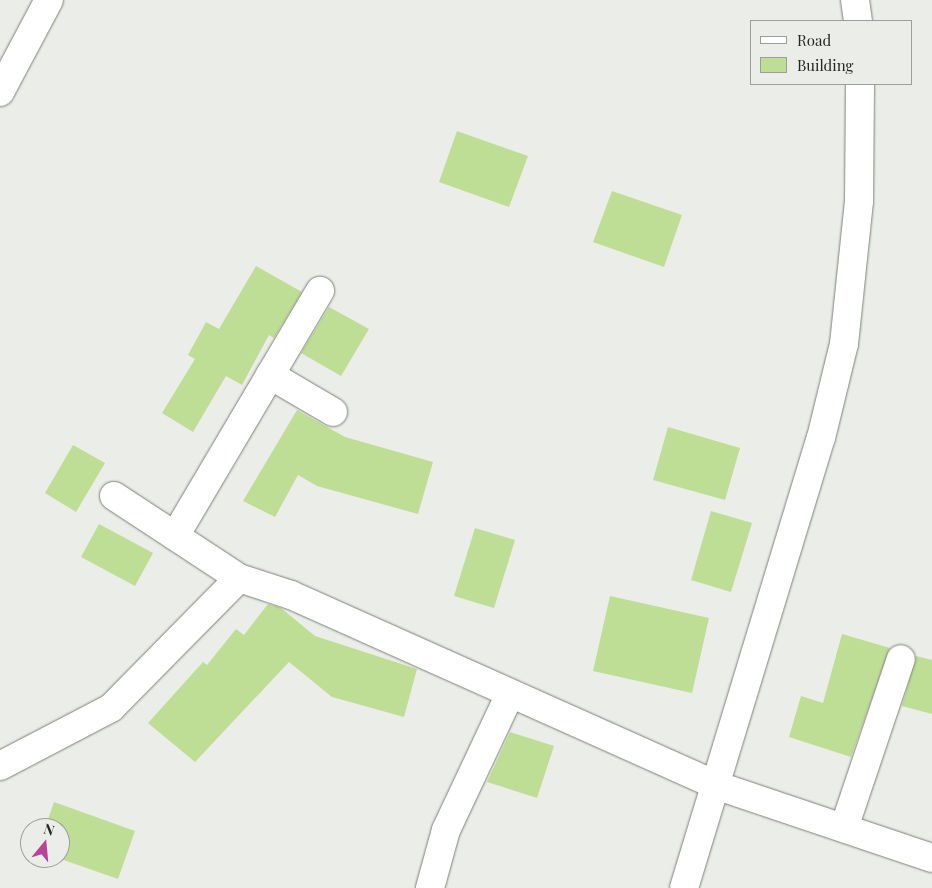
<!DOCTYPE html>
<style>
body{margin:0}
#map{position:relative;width:932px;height:888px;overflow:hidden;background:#ebeee8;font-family:"Playfair Display",serif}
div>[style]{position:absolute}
.building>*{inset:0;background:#bdde94}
.roads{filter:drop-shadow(0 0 1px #7d807b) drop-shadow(0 0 1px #7d807b)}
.street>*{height:28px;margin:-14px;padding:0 14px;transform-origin:14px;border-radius:14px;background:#fff}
.secondary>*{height:28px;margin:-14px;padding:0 14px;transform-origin:14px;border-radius:14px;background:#fff}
span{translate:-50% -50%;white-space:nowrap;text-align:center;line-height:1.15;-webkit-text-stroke:4px #ebeee8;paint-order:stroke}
.legend{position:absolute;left:750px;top:20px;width:162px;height:65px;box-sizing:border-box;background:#ebeee8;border:1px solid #9c9e9a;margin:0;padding:6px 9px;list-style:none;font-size:15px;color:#252624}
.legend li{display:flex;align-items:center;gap:10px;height:25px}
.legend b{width:25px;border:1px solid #9c9e9a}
.north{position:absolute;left:20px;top:818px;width:50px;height:50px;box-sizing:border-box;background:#ebeee8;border:1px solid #9c9e9a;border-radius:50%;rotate:17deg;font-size:14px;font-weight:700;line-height:20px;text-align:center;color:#252624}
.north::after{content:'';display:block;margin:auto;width:18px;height:22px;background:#b7439c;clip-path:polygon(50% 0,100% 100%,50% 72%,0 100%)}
</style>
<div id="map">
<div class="building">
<div style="clip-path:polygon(457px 131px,528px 156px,509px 207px,439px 182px)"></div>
<div style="clip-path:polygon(612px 191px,682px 215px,664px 267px,593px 242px)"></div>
<div style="clip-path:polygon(256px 266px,302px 292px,274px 338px,269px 335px,242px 385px,226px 376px,193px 432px,162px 413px,195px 359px,188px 355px,206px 322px,219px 329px)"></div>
<div style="clip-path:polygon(329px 307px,369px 329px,341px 376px,301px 353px)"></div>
<div style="clip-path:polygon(297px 410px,345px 437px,433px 462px,418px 514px,317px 486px,298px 475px,275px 517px,243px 501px)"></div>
<div style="clip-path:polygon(668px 427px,740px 448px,725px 500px,653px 480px)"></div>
<div style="clip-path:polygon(73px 445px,105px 463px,76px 512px,45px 493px)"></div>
<div style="clip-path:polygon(711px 511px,752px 523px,731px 592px,691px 580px)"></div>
<div style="clip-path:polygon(99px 524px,153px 553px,135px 586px,81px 557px)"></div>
<div style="clip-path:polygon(475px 528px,515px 540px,494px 608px,454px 596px)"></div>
<div style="clip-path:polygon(610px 596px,709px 618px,692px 693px,593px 671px)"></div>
<div style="clip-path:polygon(268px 604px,281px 608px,315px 636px,417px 669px,404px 717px,332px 697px,289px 662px,195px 762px,148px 723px,203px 662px,207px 665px,236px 629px,244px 635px)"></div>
<div style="clip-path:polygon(842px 634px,890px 648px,851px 757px,789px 737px,801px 696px,823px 703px)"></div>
<div style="clip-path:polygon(916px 656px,932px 660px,932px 714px,902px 706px)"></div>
<div style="clip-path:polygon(510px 732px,554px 746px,537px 798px,487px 782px)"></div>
<div style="clip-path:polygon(54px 802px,135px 831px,118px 879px,58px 858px,60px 828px,45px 828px)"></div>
</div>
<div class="roads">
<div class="street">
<div style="left:0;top:92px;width:104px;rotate:-62deg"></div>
<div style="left:270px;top:375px;width:73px;rotate:30.4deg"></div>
<div style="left:114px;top:496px;width:149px;rotate:33.3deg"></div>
<div style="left:175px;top:536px;width:285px;rotate:-59.4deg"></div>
<div style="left:0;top:766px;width:125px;rotate:-27.6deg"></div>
<div style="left:111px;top:708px;width:182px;rotate:-45.4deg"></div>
<div style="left:239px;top:578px;width:55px;rotate:18.1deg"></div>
<div style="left:291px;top:595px;width:465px;rotate:24.1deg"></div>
<div style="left:715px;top:785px;width:229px;rotate:18.6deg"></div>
<div style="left:844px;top:828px;width:178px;rotate:-71.4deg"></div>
<div style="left:430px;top:888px;width:60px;rotate:-74.6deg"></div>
<div style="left:446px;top:830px;width:150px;rotate:-64.8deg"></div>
</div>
<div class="secondary">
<div style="left:855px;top:0;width:21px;rotate:82deg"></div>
<div style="left:684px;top:888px;width:470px;rotate:-73.1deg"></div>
<div style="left:821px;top:438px;width:97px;rotate:-76.3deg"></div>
<div style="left:844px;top:344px;width:144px;rotate:-84deg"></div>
<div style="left:859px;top:201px;width:117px;rotate:-89.5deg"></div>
</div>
</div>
<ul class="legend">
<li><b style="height:6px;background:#fff"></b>Road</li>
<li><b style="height:14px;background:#bdde94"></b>Building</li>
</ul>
<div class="north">N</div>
</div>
